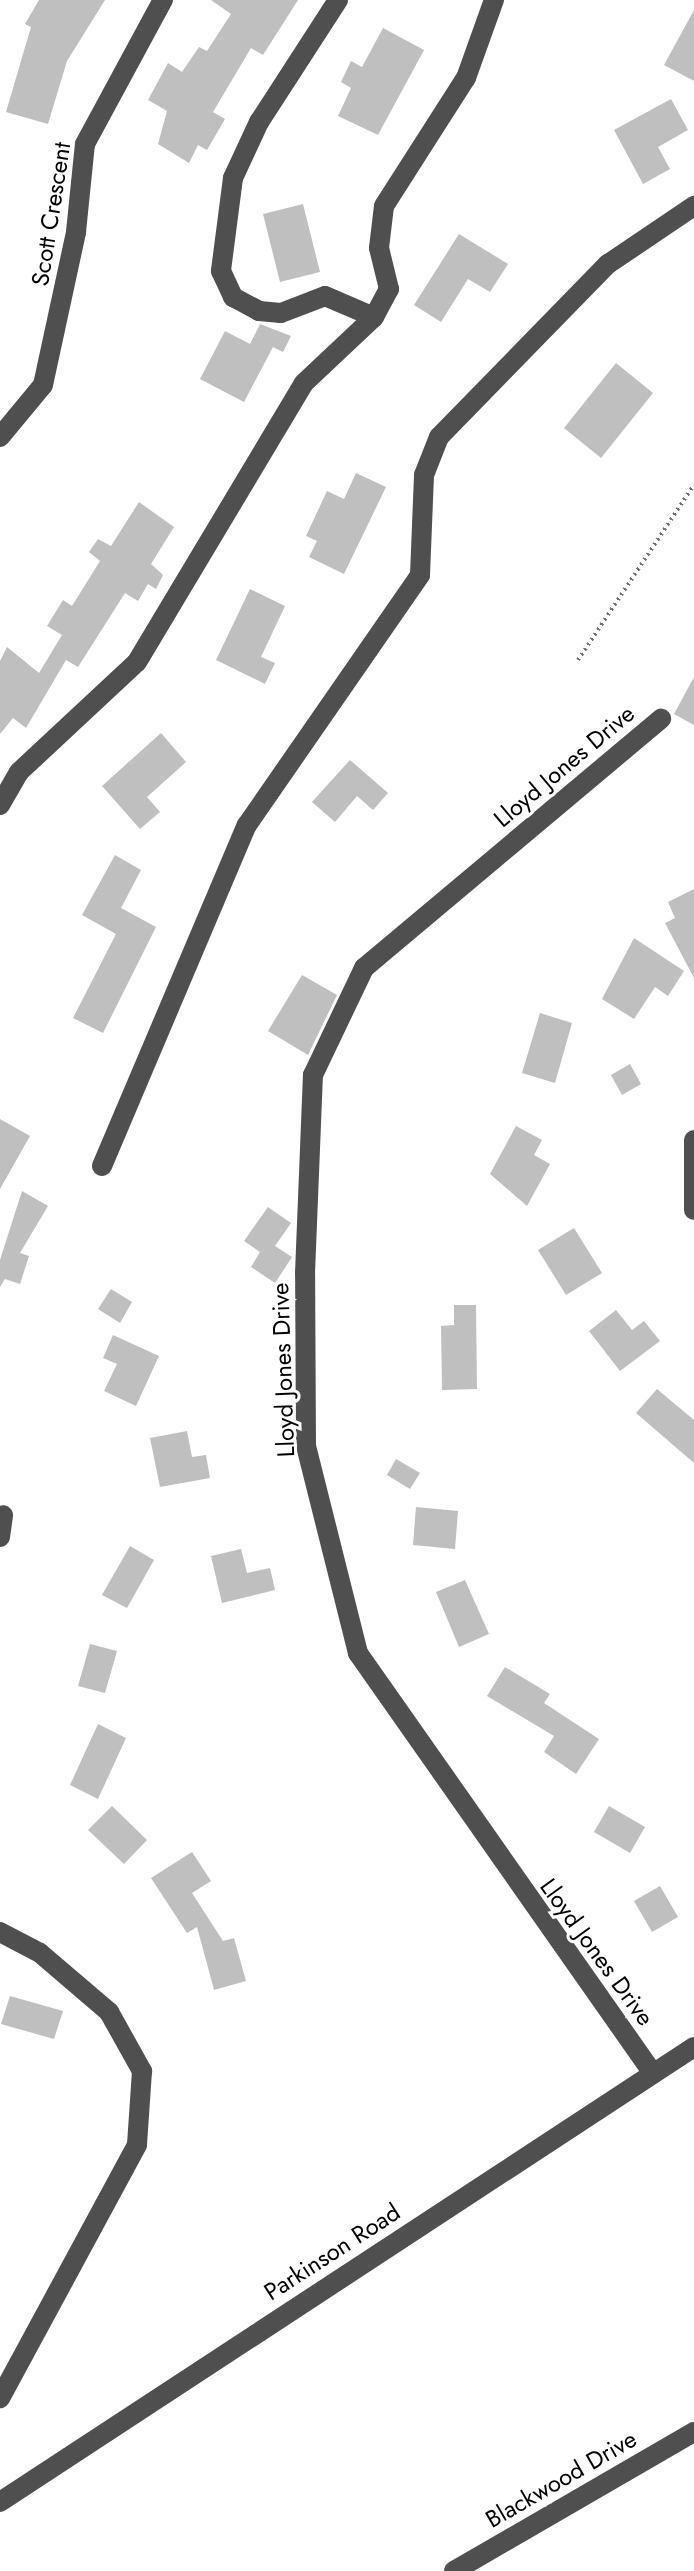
<!DOCTYPE html>
<style>
body{margin:0}
#map{position:relative;width:694px;height:2571px;overflow:hidden;background:#fff;font-family:Jost,sans-serif}
div>[style]{position:absolute}
.building>*{inset:0;background:#bfbfbf}
.path>*{height:4px;margin-top:-2px;transform-origin:0;background:repeating-linear-gradient(90deg,#717171 0 2px,transparent 0 6px)}
.minor>*{height:20px;margin:-10px;padding:0 10px;transform-origin:10px;border-radius:10px;background:#4f4f4f}
span{translate:-50% -50%;white-space:nowrap;text-align:center;line-height:1.15;-webkit-text-stroke:6px #fff;paint-order:stroke}
.street-label{font-size:24px;color:#000}
</style>
<div id="map">
<div class="building">
<div style="clip-path:polygon(39px 0,105px 0,67px 61px,48px 124px,6px 112px,31px 27px,25px 24px)"></div>
<div style="clip-path:polygon(211px 0,298px 0,263px 55px,251px 48px,213px 112px,225px 119px,207px 150px,198px 145px,189px 163px,158px 144px,167px 111px,148px 100px,168px 63px,182px 72px,199px 47px,207px 51px,231px 14px)"></div>
<div style="clip-path:polygon(694px 10px,694px 81px,664px 65px)"></div>
<div style="clip-path:polygon(383px 28px,424px 50px,378px 135px,338px 116px,351px 88px,341px 82px,351px 61px,362px 67px)"></div>
<div style="clip-path:polygon(671px 99px,688px 130px,658px 147px,670px 169px,643px 184px,614px 130px)"></div>
<div style="clip-path:polygon(303px 204px,320px 272px,280px 282px,263px 214px)"></div>
<div style="clip-path:polygon(459px 234px,508px 264px,490px 292px,468px 279px,441px 322px,414px 305px)"></div>
<div style="clip-path:polygon(260px 324px,291px 336px,283px 352px,273px 347px,244px 402px,200px 379px,225px 331px,250px 344px)"></div>
<div style="clip-path:polygon(616px 363px,653px 393px,601px 458px,564px 428px)"></div>
<div style="clip-path:polygon(356px 473px,386px 487px,344px 574px,309px 557px,317px 541px,306px 536px,327px 491px,344px 499px)"></div>
<div style="clip-path:polygon(139px 502px,174px 527px,151px 564px,163px 575px,156px 589px,148px 584px,138px 601px,125px 593px,78px 667px,66px 660px,26px 728px,13px 718px,0 734px,0 661px,7px 647px,39px 673px,62px 635px,47px 626px,63px 600px,72px 606px,100px 561px,89px 552px,98px 539px,111px 546px)"></div>
<div style="clip-path:polygon(250px 589px,285px 606px,261px 657px,275px 663px,265px 684px,216px 660px)"></div>
<div style="clip-path:polygon(694px 677px,694px 725px,674px 714px)"></div>
<div style="clip-path:polygon(161px 733px,186px 762px,147px 797px,160px 812px,140px 829px,102px 786px)"></div>
<div style="clip-path:polygon(350px 760px,388px 793px,373px 810px,357px 796px,335px 822px,312px 802px)"></div>
<div style="clip-path:polygon(115px 855px,141px 870px,121px 908px,156px 927px,103px 1033px,73px 1018px,116px 934px,82px 915px)"></div>
<div style="clip-path:polygon(694px 889px,694px 978px,665px 923px,675px 918px,668px 902px)"></div>
<div style="clip-path:polygon(634px 938px,684px 971px,668px 996px,655px 987px,634px 1019px,602px 999px)"></div>
<div style="clip-path:polygon(302px 975px,337px 995px,308px 1055px,268px 1031px)"></div>
<div style="clip-path:polygon(540px 1013px,572px 1023px,555px 1083px,522px 1073px)"></div>
<div style="clip-path:polygon(630px 1064px,641px 1084px,622px 1095px,611px 1075px)"></div>
<div style="clip-path:polygon(0 1119px,30px 1136px,0 1189px)"></div>
<div style="clip-path:polygon(516px 1126px,542px 1140px,534px 1155px,550px 1164px,527px 1206px,490px 1174px)"></div>
<div style="clip-path:polygon(22px 1191px,48px 1206px,20px 1253px,29px 1256px,20px 1284px,5px 1279px,0 1287px,0 1260px)"></div>
<div style="clip-path:polygon(268px 1207px,291px 1223px,275px 1246px,292px 1257px,275px 1283px,251px 1267px,260px 1252px,244px 1241px)"></div>
<div style="clip-path:polygon(574px 1228px,602px 1273px,566px 1295px,538px 1250px)"></div>
<div style="clip-path:polygon(111px 1289px,132px 1302px,120px 1323px,98px 1309px)"></div>
<div style="clip-path:polygon(454px 1305px,476px 1305px,477px 1389px,442px 1390px,441px 1326px,454px 1325px)"></div>
<div style="clip-path:polygon(616px 1310px,632px 1330px,644px 1321px,660px 1341px,620px 1371px,589px 1331px)"></div>
<div style="clip-path:polygon(113px 1335px,159px 1356px,136px 1406px,104px 1391px,117px 1364px,103px 1358px)"></div>
<div style="clip-path:polygon(657px 1389px,694px 1420px,694px 1463px,636px 1413px)"></div>
<div style="clip-path:polygon(187px 1431px,192px 1457px,206px 1455px,210px 1478px,160px 1487px,150px 1438px)"></div>
<div style="clip-path:polygon(396px 1459px,420px 1473px,410px 1489px,387px 1475px)"></div>
<div style="clip-path:polygon(416px 1507px,458px 1511px,455px 1549px,413px 1545px)"></div>
<div style="clip-path:polygon(130px 1546px,154px 1560px,127px 1608px,102px 1595px)"></div>
<div style="clip-path:polygon(241px 1549px,247px 1573px,270px 1568px,275px 1590px,222px 1603px,211px 1556px)"></div>
<div style="clip-path:polygon(465px 1580px,489px 1634px,459px 1647px,436px 1592px)"></div>
<div style="clip-path:polygon(90px 1644px,117px 1651px,105px 1693px,78px 1686px)"></div>
<div style="clip-path:polygon(505px 1667px,550px 1694px,544px 1703px,599px 1739px,576px 1774px,544px 1752px,554px 1736px,487px 1696px)"></div>
<div style="clip-path:polygon(98px 1724px,126px 1738px,98px 1799px,70px 1785px)"></div>
<div style="clip-path:polygon(112px 1806px,147px 1840px,124px 1864px,88px 1830px)"></div>
<div style="clip-path:polygon(609px 1806px,645px 1827px,630px 1853px,594px 1832px)"></div>
<div style="clip-path:polygon(192px 1852px,211px 1881px,192px 1893px,223px 1941px,234px 1938px,246px 1981px,214px 1990px,197px 1927px,187px 1933px,151px 1878px)"></div>
<div style="clip-path:polygon(660px 1886px,678px 1917px,652px 1932px,634px 1901px)"></div>
<div style="clip-path:polygon(10px 1996px,63px 2011px,54px 2039px,1px 2024px)"></div>
</div>
<div class="path">
<div style="left:578px;top:660px;width:210px;rotate:-56.5deg"></div>
</div>
<div class="minor">
<div style="left:338px;top:0;width:145px;rotate:122.9deg"></div>
<div style="left:259px;top:122px;width:62px;rotate:114.9deg"></div>
<div style="left:233px;top:178px;width:94px;rotate:97.4deg"></div>
<div style="left:221px;top:271px;width:29px;rotate:65deg"></div>
<div style="left:233px;top:297px;width:30px;rotate:28deg"></div>
<div style="left:259px;top:311px;width:22px;rotate:5deg"></div>
<div style="left:281px;top:313px;width:47px;rotate:-21.1deg"></div>
<div style="left:325px;top:296px;width:53px;rotate:23.2deg"></div>
<div style="left:0;top:437px;width:67px;rotate:-50.4deg"></div>
<div style="left:43px;top:385px;width:157px;rotate:-77.8deg"></div>
<div style="left:76px;top:232px;width:88px;rotate:-84.2deg"></div>
<div style="left:85px;top:144px;width:164px;rotate:-61.6deg"></div>
<div style="left:0;top:805px;width:38px;rotate:-60deg"></div>
<div style="left:19px;top:772px;width:161px;rotate:-43deg"></div>
<div style="left:137px;top:662px;width:325px;rotate:-59.1deg"></div>
<div style="left:304px;top:383px;width:96px;rotate:-43.3deg"></div>
<div style="left:374px;top:317px;width:32px;rotate:-62deg"></div>
<div style="left:389px;top:289px;width:42px;rotate:-103.7deg"></div>
<div style="left:379px;top:248px;width:42px;rotate:-83.2deg"></div>
<div style="left:384px;top:206px;width:152px;rotate:-57.4deg"></div>
<div style="left:466px;top:78px;width:83px;rotate:-70.3deg"></div>
<div style="left:694px;top:1140px;width:70px;rotate:90deg"></div>
<div style="left:102px;top:1166px;width:371px;rotate:-67deg"></div>
<div style="left:247px;top:825px;width:304px;rotate:-55.3deg"></div>
<div style="left:420px;top:575px;width:100px;rotate:-87.7deg"></div>
<div style="left:424px;top:475px;width:41px;rotate:-68.5deg"></div>
<div style="left:439px;top:437px;width:242px;rotate:-45.7deg"></div>
<div style="left:608px;top:264px;width:104px;rotate:-34deg"></div>
<div style="left:0;top:1537px;width:22px;rotate:-82deg"></div>
<div style="left:0;top:1932px;width:45px;rotate:27.7deg"></div>
<div style="left:40px;top:1953px;width:91px;rotate:40.5deg"></div>
<div style="left:109px;top:2012px;width:68px;rotate:60.8deg"></div>
<div style="left:142px;top:2071px;width:74px;rotate:93.9deg"></div>
<div style="left:137px;top:2145px;width:288px;rotate:118.4deg"></div>
<div style="left:652px;top:2072px;width:512px;rotate:-125.06deg"></div>
<div style="left:358px;top:1653px;width:213px;rotate:-104.1deg"></div>
<div style="left:306px;top:1446px;width:173px;rotate:-90.3deg"></div>
<div style="left:305px;top:1273px;width:198px;rotate:-87.7deg"></div>
<div style="left:313px;top:1075px;width:119px;rotate:-64.5deg"></div>
<div style="left:364px;top:968px;width:388px;rotate:-40deg"></div>
<div style="left:0;top:2502px;width:830px;rotate:-33.25deg"></div>
<div style="left:454px;top:2571px;width:277px;rotate:-30.1deg"></div>
</div>
<div class="street-label">
<span style="left:51px;top:214px;rotate:-81deg">Scott Crescent</span>
<span style="left:564px;top:766px;rotate:-40deg">Lloyd Jones Drive</span>
<span style="left:283px;top:1370px;rotate:-92deg">Lloyd Jones Drive</span>
<span style="left:597px;top:1952px;rotate:54deg">Lloyd Jones Drive</span>
<span style="left:332px;top:2252px;rotate:-33deg">Parkinson Road</span>
<span style="left:561px;top:2479px;rotate:-30deg">Blackwood Drive</span>
</div>
</div>
